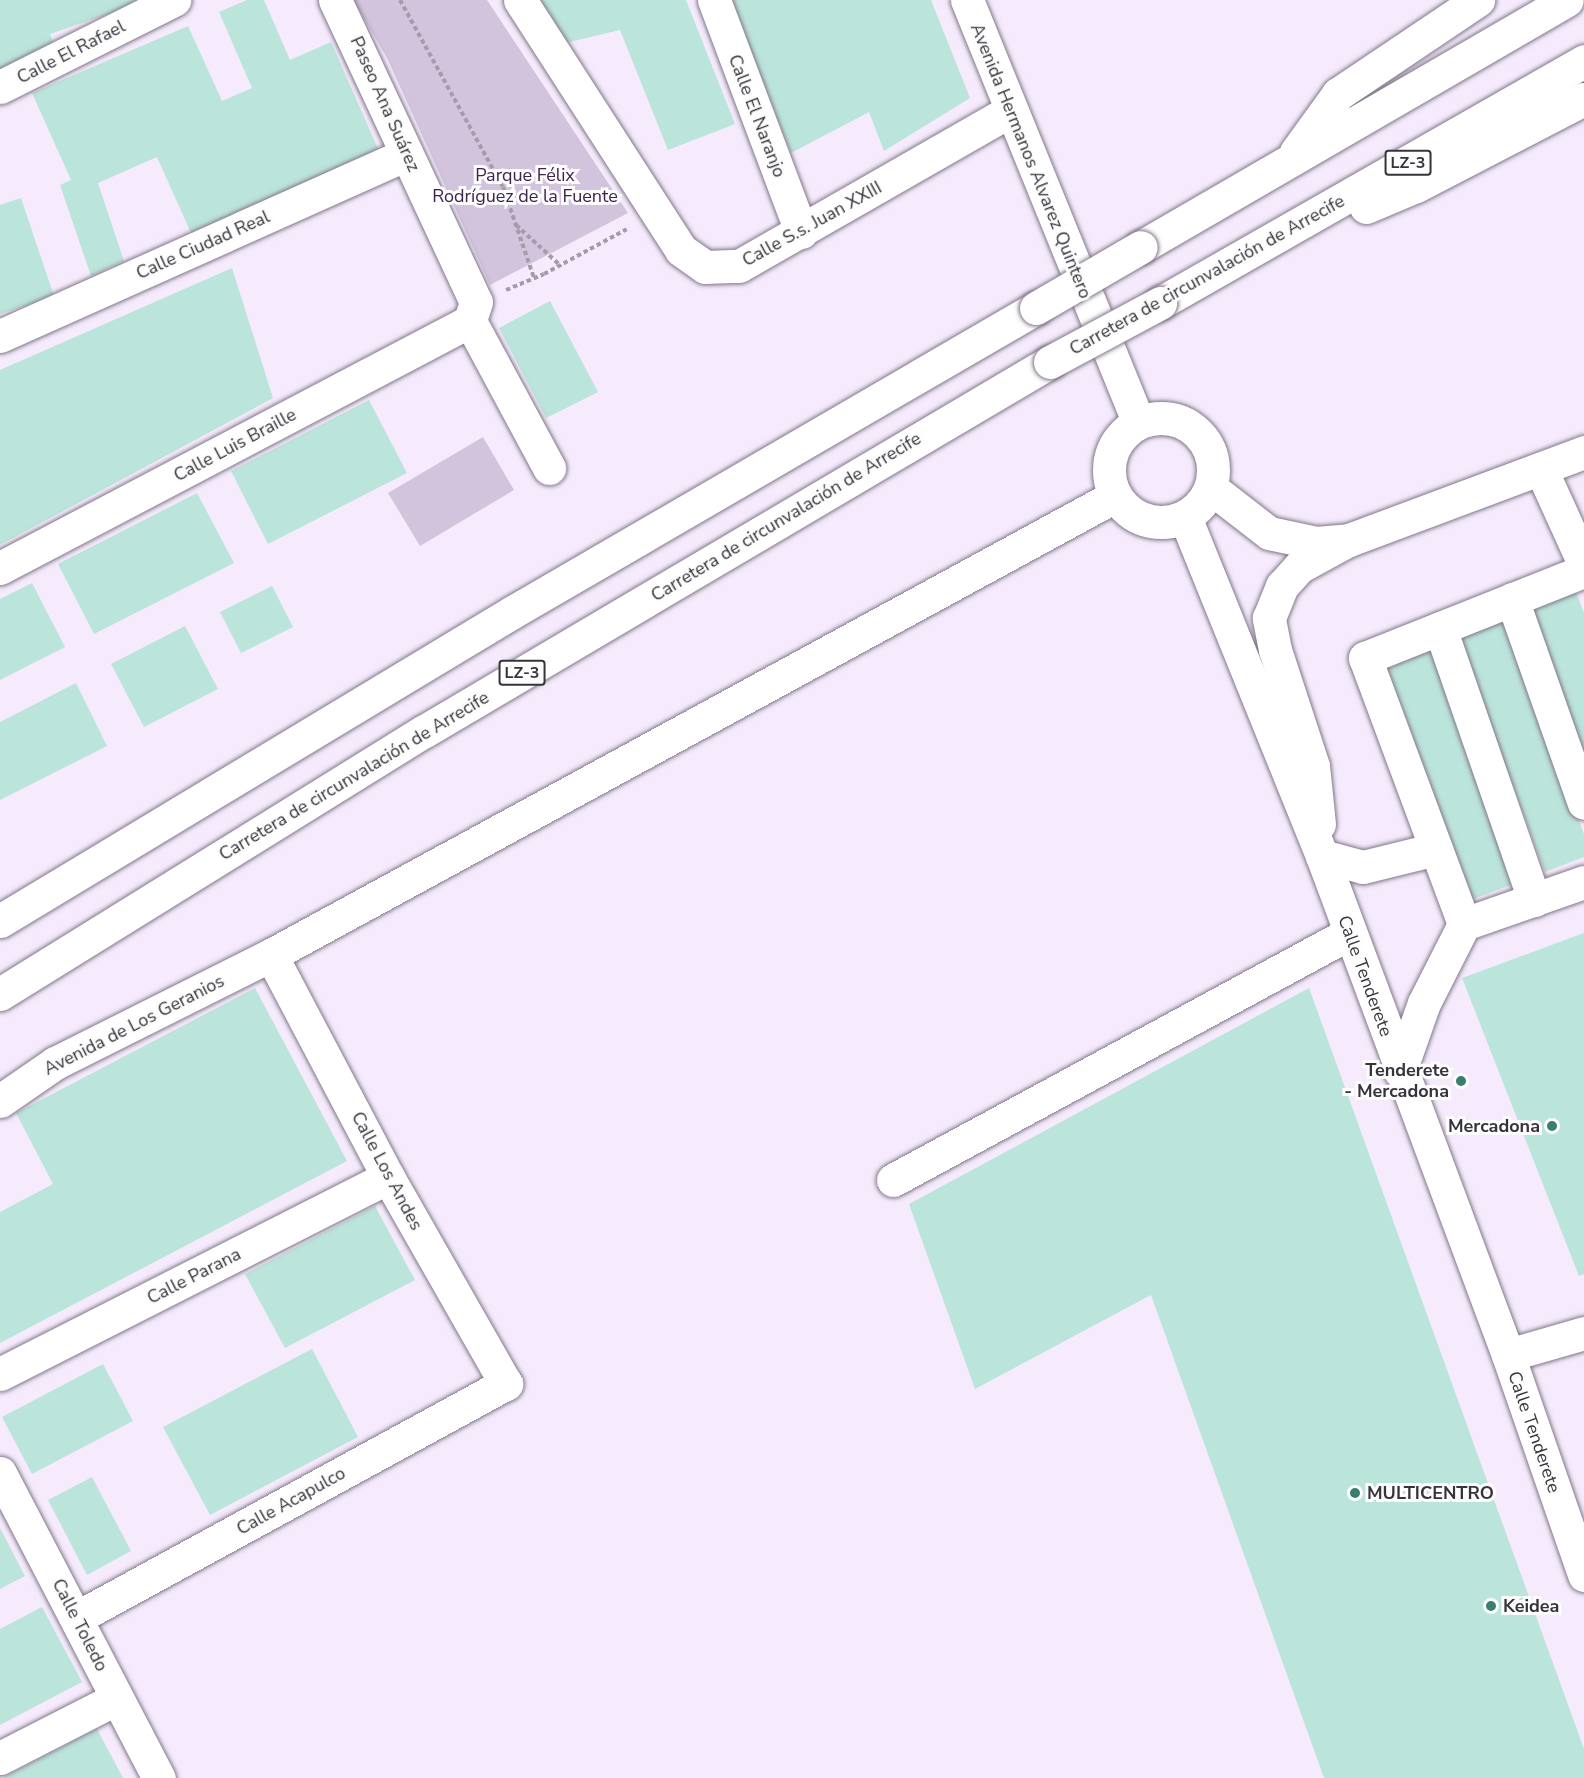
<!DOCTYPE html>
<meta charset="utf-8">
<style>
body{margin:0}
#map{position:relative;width:1584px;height:1778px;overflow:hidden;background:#f5ebfc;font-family:"Nunito Sans",sans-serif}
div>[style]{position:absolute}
.green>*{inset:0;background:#d2c4dc}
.building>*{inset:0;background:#bbe4db}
.path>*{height:4px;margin-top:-2px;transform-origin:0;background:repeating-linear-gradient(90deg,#a49caa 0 4.5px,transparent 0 7.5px)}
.roads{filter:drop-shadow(0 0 2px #817789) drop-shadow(0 0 2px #817789)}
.minor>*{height:33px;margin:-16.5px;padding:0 16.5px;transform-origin:16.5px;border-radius:16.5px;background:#fff}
.minor>.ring{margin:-16.5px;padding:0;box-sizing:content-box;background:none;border:33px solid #fff;border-radius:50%}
.highway>*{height:33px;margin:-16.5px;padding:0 16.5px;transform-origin:16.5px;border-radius:16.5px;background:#fff}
.bridges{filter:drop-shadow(0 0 2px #817789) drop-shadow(0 0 2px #817789)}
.highway-bridge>*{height:33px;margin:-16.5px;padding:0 16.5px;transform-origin:16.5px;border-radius:16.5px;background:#fff}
.dots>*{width:16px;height:16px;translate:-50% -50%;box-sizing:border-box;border:3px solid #fdfdfd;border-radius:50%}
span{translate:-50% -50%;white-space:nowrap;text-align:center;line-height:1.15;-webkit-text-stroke:6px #fdfdfd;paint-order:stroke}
.shield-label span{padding:2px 4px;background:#fdfdfd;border:2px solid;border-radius:4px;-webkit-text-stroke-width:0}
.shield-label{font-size:16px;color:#37333b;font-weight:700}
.street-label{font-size:18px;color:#37333b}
.park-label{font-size:18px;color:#3d244d}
.poi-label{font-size:18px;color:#37333b;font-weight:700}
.right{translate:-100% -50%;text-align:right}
.left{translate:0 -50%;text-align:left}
</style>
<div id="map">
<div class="green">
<div style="clip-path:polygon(353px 0,487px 0,628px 213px,490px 285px,387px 58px)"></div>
<div style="clip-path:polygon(483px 437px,514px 490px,420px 546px,388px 493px)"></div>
</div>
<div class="building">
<div style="clip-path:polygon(0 0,149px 0,50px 34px,57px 53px,0 73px)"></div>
<div style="clip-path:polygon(247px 0,264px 0,290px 60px,331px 42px,379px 151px,191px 233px,157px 157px,98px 183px,124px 261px,91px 276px,60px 185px,71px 180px,32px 93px,188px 26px,222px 101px,252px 88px,219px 12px)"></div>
<div style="clip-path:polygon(533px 0,686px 0,735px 124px,668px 150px,620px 30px,565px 43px)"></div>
<div style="clip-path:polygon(731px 0,931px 0,970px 98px,884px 151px,869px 112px,791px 153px)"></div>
<div style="clip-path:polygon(21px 198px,54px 296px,0 314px,0 205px)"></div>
<div style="clip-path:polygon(232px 268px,273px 398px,0 545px,0 370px)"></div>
<div style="clip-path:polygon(550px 301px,598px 392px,546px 418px,499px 328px)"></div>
<div style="clip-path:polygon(369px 400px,407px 473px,268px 544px,231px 471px)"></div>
<div style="clip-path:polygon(197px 493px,234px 563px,94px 634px,58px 564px)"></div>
<div style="clip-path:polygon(32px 583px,65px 647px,0 680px,0 599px)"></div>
<div style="clip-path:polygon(272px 586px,293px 627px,241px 653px,220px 612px)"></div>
<div style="clip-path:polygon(1576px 592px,1584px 613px,1584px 757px,1529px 609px)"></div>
<div style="clip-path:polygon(1504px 618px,1584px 834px,1584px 857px,1545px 872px,1457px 635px)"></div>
<div style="clip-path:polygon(185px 626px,218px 689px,144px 727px,111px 664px)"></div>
<div style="clip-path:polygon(1432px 644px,1519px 882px,1473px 899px,1385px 661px)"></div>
<div style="clip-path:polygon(76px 683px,107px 746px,0 800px,0 722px)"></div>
<div style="clip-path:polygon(1584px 933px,1584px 1274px,1579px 1276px,1462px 978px)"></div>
<div style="clip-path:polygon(255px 988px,347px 1161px,0 1343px,0 1212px,53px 1184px,16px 1113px)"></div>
<div style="clip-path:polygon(1309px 988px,1584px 1749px,1584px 1778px,1324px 1778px,1151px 1295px,975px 1389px,909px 1204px)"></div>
<div style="clip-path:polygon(375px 1206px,415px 1280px,285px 1348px,245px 1274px)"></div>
<div style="clip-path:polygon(312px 1349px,358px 1437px,210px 1515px,163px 1427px)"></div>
<div style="clip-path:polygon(103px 1364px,133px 1421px,32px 1474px,2px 1417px)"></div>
<div style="clip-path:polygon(92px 1477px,131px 1551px,87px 1575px,48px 1500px)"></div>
<div style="clip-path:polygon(0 1528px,25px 1576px,0 1589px)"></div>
<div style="clip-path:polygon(42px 1607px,82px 1682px,0 1725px,0 1629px)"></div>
<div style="clip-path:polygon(97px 1729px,123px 1778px,3px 1778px)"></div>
</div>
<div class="path">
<div style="left:400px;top:0;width:213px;rotate:61.2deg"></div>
<div style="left:503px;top:187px;width:96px;rotate:71.2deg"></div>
<div style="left:516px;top:225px;width:59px;rotate:42.3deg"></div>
<div style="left:506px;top:290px;width:41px;rotate:-22.8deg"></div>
<div style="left:544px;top:274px;width:94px;rotate:-28.5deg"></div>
</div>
<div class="roads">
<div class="minor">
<div style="left:335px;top:0;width:333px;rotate:65deg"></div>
<div style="left:476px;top:302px;width:20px;rotate:108deg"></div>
<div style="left:470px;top:321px;width:167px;rotate:61.7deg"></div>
<div style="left:520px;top:0;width:297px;rotate:57.2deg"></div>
<div style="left:681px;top:250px;width:29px;rotate:35deg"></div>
<div style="left:705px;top:267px;width:34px;rotate:-2deg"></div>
<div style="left:739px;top:266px;width:312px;rotate:-29.8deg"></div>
<div style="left:714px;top:0;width:248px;rotate:69.4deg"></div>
<div style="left:967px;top:0;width:455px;rotate:67.9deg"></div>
<div style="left:0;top:87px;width:195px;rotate:-26.6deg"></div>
<div style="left:0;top:336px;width:445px;rotate:-24.1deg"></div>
<div class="ring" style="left:1109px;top:418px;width:71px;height:71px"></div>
<div style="left:1541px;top:469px;width:104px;rotate:65.6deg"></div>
<div style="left:1211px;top:488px;width:73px;rotate:37.8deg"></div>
<div style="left:1269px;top:533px;width:48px;rotate:12deg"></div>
<div style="left:1316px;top:543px;width:33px;rotate:-5deg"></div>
<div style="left:1349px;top:540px;width:251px;rotate:-20.5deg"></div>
<div style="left:1185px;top:517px;width:366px;rotate:68deg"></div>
<div style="left:1322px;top:856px;width:533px;rotate:69.56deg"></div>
<div style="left:1508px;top:1355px;width:233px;rotate:70.9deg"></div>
<div style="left:0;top:568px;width:531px;rotate:-27.72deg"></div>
<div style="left:1512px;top:599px;width:216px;rotate:70.6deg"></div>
<div style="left:1440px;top:628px;width:288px;rotate:70.9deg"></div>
<div style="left:1319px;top:824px;width:58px;rotate:-95.9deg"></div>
<div style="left:1313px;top:766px;width:122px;rotate:-108.1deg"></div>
<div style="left:1275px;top:650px;width:33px;rotate:-101deg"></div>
<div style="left:1269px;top:618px;width:35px;rotate:-68deg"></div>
<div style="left:1282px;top:586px;width:25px;rotate:-48deg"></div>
<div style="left:1299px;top:567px;width:50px;rotate:-28.6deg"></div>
<div style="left:1322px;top:856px;width:42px;rotate:15deg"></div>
<div style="left:1363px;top:867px;width:75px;rotate:-13.9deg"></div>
<div style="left:1464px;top:924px;width:284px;rotate:-110.4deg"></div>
<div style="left:1365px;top:658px;width:236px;rotate:-21.7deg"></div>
<div style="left:1400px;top:1071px;width:72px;rotate:-70.6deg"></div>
<div style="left:1424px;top:1003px;width:89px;rotate:-63.1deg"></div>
<div style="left:1464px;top:924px;width:127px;rotate:-19.3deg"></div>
<div style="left:0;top:1101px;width:67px;rotate:-34.6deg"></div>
<div style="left:55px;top:1063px;width:241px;rotate:-26.6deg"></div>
<div style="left:271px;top:955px;width:961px;rotate:-28.54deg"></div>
<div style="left:893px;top:1180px;width:517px;rotate:-28.4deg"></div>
<div style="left:1508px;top:1355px;width:79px;rotate:-16.1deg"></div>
<div style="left:0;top:1374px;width:435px;rotate:-26.9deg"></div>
<div style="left:0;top:1473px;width:344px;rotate:62.5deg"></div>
<div style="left:76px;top:1618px;width:490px;rotate:-28.6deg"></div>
<div style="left:506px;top:1384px;width:238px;rotate:-119.7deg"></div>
<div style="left:388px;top:1177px;width:251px;rotate:-117.8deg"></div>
<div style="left:0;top:1758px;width:131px;rotate:-27.1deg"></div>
</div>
<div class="highway">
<div style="left:1296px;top:152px;width:72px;rotate:-54.1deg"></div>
<div style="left:1338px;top:94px;width:169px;rotate:-33.9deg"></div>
<div style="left:1366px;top:207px;width:54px;rotate:-22.8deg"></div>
<div style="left:1416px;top:186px;width:189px;rotate:-27.4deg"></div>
<div style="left:1141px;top:247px;width:492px;rotate:-30.1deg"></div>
<div style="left:1160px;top:303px;width:488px;rotate:-29.7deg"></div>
<div style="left:0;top:921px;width:597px;rotate:-31.08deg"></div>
<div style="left:511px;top:613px;width:607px;rotate:-30.15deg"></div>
<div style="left:0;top:994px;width:498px;rotate:-31.8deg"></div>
<div style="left:423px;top:732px;width:728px;rotate:-30.55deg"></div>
</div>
</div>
<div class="bridges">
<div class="highway-bridge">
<div style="left:1036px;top:308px;width:121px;rotate:-30.2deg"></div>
<div style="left:1050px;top:362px;width:125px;rotate:-28.2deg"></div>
</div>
</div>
<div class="dots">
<div style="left:1461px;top:1081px;background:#3a7e71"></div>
<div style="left:1552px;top:1126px;background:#3a7e71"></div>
<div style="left:1355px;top:1493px;background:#3a7e71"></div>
<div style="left:1491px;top:1606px;background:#3a7e71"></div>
</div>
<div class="shield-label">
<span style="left:1408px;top:163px">LZ-3</span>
<span style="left:522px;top:673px">LZ-3</span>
</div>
<div class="street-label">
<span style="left:71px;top:52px;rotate:-27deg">Calle El Rafael</span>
<span style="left:385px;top:104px;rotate:66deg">Paseo Ana Suárez</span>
<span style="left:757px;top:116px;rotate:69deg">Calle El Naranjo</span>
<span style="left:1031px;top:161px;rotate:68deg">Avenida Hermanos Alvarez Quintero</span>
<span style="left:812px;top:224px;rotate:-29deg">Calle S.s. Juan XXIII</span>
<span style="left:203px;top:245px;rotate:-24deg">Calle Ciudad Real</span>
<span style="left:1207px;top:275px;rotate:-29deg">Carretera de circunvalación de Arrecife</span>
<span style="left:235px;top:445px;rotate:-28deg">Calle Luis Braille</span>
<span style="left:786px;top:517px;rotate:-31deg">Carretera de circunvalación de Arrecife</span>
<span style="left:354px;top:776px;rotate:-31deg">Carretera de circunvalación de Arrecife</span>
<span style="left:1365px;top:976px;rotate:70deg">Calle Tenderete</span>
<span style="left:134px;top:1025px;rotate:-27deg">Avenida de Los Geranios</span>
<span style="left:387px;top:1171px;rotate:62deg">Calle Los Andes</span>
<span style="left:194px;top:1276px;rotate:-27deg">Calle Parana</span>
<span style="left:1534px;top:1432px;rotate:71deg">Calle Tenderete</span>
<span style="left:291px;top:1501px;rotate:-29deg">Calle Acapulco</span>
<span style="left:80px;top:1625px;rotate:63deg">Calle Toledo</span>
</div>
<div class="park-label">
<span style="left:525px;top:186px">Parque Félix<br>Rodríguez de la Fuente</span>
</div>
<div class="poi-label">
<span class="right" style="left:1449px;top:1081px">Tenderete<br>- Mercadona</span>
<span class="right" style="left:1540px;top:1126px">Mercadona</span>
<span class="left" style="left:1367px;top:1493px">MULTICENTRO</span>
<span class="left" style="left:1503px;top:1606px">Keidea</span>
</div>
</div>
